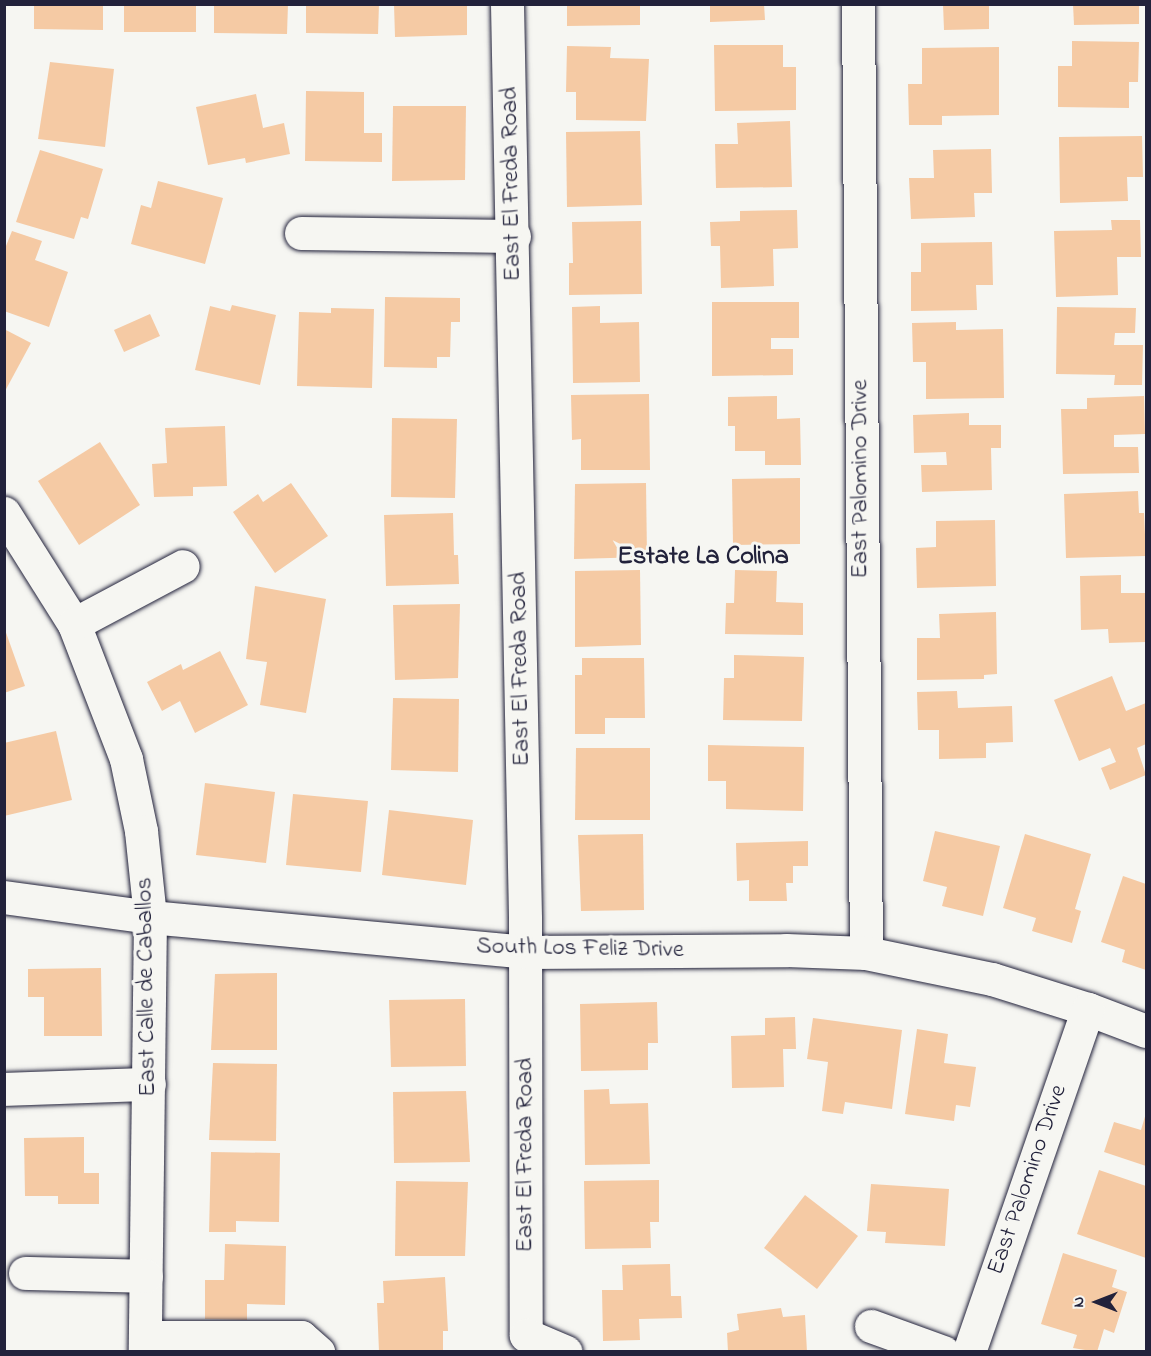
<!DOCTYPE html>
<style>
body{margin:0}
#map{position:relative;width:1151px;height:1356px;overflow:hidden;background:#f6f6f2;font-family:"Indie Flower",sans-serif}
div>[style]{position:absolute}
.building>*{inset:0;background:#f5caa4}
.roads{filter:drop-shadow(0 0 2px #22223b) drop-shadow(0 0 2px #22223b)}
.minor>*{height:33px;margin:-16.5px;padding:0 16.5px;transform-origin:16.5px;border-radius:16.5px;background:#f6f6f2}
span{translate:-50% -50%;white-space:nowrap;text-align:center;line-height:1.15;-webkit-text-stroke:6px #f6f6f2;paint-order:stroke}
.street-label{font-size:24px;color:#22223b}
.neighbourhood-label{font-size:26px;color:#22223b;font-weight:700}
.frame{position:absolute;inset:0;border:6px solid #22223b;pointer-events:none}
.north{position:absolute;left:1067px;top:1272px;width:60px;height:60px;-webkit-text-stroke:4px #f6f6f2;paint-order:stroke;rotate:270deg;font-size:16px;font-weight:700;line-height:24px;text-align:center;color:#22223b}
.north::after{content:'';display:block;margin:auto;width:21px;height:27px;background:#22223b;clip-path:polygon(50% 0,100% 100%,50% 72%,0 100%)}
</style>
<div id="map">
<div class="building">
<div style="clip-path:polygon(34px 4px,103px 4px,103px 30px,34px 29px)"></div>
<div style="clip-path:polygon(124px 4px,196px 4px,196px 32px,124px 32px)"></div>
<div style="clip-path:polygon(214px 4px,288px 4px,287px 34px,214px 33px)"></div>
<div style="clip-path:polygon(306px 4px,379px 4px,378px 34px,306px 33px)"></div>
<div style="clip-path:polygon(394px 4px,467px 4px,467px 35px,395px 37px)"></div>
<div style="clip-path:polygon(567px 4px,640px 4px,640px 25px,567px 26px)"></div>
<div style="clip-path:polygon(710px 4px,764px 4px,765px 20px,710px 22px)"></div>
<div style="clip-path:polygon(943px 4px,989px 4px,989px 29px,944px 30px)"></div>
<div style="clip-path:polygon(1073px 4px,1139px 4px,1139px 24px,1074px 25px)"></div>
<div style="clip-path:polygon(1072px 41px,1139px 42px,1138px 82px,1129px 82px,1129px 108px,1058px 107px,1058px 66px,1072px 66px)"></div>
<div style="clip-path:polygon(714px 45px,783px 45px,783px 67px,796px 67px,796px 110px,715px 111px)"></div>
<div style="clip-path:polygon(567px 46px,611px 47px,610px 58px,649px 59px,646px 121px,576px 120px,576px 92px,566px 92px)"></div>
<div style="clip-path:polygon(999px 47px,999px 115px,942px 116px,942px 125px,909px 125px,908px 84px,922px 84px,922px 48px)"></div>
<div style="clip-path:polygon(50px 62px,114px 69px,105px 147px,38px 139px)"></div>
<div style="clip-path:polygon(306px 91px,364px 92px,364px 133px,382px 133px,382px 162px,305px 161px)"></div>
<div style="clip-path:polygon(256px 94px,263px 128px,284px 123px,290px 154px,246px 163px,245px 158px,208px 165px,196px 107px)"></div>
<div style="clip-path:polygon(393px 106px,466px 106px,465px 180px,392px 181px)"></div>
<div style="clip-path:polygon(790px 121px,792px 187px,716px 188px,715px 144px,738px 144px,737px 123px)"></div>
<div style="clip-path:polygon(640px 131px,642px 205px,567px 207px,566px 132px)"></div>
<div style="clip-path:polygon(1142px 136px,1143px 177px,1127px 177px,1128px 201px,1060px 203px,1059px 137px)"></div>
<div style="clip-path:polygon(991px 149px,992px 193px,974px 193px,975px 217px,911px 219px,909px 178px,934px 178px,933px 150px)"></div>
<div style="clip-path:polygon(40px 150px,103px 169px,88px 219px,81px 217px,74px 239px,16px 222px)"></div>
<div style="clip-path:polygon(158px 181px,223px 198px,205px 264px,131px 244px,141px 205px,151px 208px)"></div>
<div style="clip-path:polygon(797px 210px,798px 248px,773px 249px,774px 286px,721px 288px,720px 246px,711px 246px,710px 222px,740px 221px,740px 211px)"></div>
<div style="clip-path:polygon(1111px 220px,1140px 220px,1141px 257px,1117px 257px,1118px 295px,1056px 297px,1054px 231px,1112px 230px)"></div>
<div style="clip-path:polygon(641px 221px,642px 294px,569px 295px,569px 263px,573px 263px,572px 222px)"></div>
<div style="clip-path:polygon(12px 231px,42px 241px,35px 260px,68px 272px,49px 327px,4px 311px,4px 251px)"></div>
<div style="clip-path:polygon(992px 242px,993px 285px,976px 285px,977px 310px,911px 311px,911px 272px,921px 272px,921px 243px)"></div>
<div style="clip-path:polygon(385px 297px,460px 298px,460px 322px,451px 322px,450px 357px,437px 357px,437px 368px,384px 367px)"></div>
<div style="clip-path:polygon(712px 302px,799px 302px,799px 338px,771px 338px,771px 349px,793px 349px,793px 375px,712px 376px)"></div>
<div style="clip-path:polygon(232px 305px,276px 315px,260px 385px,195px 370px,210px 306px,230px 311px)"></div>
<div style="clip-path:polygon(600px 306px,600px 323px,639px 322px,640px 382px,573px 383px,572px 307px)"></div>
<div style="clip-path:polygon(1057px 307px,1136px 308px,1135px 333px,1115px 333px,1114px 345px,1143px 345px,1142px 385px,1114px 385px,1115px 375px,1056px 374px)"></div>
<div style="clip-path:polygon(331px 308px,374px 309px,372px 388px,297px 386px,299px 312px,331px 313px)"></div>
<div style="clip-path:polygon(150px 314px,160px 336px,124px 352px,114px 330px)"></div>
<div style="clip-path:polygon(956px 322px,956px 330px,1003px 329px,1004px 398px,926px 399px,926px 362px,913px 362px,912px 323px)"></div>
<div style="clip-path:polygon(4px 329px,31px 343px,4px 393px)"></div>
<div style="clip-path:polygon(649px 394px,650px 470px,581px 470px,581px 439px,572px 440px,571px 395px)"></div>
<div style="clip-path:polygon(777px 396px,777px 419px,800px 418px,801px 465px,765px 465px,765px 451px,735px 451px,735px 426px,728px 426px,728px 397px)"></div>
<div style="clip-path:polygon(1144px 396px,1145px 434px,1114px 435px,1114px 447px,1138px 447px,1139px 473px,1063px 474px,1061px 409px,1087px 409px,1087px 398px)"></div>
<div style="clip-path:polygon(969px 413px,969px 425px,1001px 425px,1001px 448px,991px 448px,992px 490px,922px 492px,921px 465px,947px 465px,946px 452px,914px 453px,913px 415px)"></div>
<div style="clip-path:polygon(392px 418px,457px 419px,455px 498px,391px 497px)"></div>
<div style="clip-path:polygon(225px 426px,227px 486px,193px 487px,193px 496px,154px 497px,152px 464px,167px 463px,165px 428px)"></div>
<div style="clip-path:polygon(100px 442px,140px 505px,79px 545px,38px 481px)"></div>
<div style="clip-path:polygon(800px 478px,800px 544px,733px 545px,732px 479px)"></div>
<div style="clip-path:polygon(291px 483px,328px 536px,275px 573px,233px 512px,258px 494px,263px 502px)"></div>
<div style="clip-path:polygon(646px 483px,647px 557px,574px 559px,575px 484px)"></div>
<div style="clip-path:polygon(1138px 491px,1139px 513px,1144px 513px,1146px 556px,1066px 558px,1064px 494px)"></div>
<div style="clip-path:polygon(453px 513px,454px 555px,458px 555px,459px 584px,386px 586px,384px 515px)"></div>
<div style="clip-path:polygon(995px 520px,996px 586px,917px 588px,916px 548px,936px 547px,936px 521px)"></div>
<div style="clip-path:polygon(640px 570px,641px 645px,575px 647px,575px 571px)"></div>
<div style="clip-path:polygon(735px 570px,777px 571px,776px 602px,803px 603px,803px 635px,725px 634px,726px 603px,734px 603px)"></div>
<div style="clip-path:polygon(1121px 575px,1121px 593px,1145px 593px,1146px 642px,1109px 643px,1108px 629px,1081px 630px,1080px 576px)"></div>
<div style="clip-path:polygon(255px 586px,326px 599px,306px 713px,260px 705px,267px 662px,246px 659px)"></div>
<div style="clip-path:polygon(460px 604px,458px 678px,395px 680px,393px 605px)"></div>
<div style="clip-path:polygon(996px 612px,997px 674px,984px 675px,984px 679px,917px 680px,917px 638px,940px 638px,939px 614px)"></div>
<div style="clip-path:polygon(4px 627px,25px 686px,4px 693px)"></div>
<div style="clip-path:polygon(220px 651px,248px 705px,195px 733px,180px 701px,162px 711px,147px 682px,181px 664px,183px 670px)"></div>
<div style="clip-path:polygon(734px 655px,804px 657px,802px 721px,723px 720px,724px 678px,734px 678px)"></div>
<div style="clip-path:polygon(582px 658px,644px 658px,645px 718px,605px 718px,605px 734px,575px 734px,575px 675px,582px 675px)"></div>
<div style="clip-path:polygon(1112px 676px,1126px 711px,1146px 703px,1146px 744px,1137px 748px,1146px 775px,1110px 790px,1101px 768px,1116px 762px,1110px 748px,1079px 761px,1054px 700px)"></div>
<div style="clip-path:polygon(957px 691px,958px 708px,1012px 706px,1013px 742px,986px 743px,986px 758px,939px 759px,939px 730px,918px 730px,917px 692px)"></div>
<div style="clip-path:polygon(393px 698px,459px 699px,458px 772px,391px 770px)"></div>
<div style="clip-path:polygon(56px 731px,72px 800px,4px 816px,4px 743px)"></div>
<div style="clip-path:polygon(708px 745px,804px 747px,803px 811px,726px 809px,726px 781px,708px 781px)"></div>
<div style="clip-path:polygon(576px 748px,650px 748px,650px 820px,575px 820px)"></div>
<div style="clip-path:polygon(205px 783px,275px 792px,266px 863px,196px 855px)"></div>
<div style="clip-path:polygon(293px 794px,368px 801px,361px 872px,286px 865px)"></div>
<div style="clip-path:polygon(389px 810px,473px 820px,466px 885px,382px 875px)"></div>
<div style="clip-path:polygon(935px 831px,1000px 846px,983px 916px,942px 906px,947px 887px,923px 881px)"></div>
<div style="clip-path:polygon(643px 834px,644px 910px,581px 911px,578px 835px)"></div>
<div style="clip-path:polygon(1025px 834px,1091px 854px,1075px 909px,1081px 911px,1072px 943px,1032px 931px,1036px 918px,1003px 908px)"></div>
<div style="clip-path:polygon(808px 841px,808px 866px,793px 866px,793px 883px,786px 883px,787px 901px,749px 901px,749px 880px,737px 881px,736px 843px)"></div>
<div style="clip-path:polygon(1123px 876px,1146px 884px,1146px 970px,1122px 962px,1125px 950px,1101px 942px)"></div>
<div style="clip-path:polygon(101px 968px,102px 1036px,44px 1036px,44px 997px,28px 997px,28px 969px)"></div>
<div style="clip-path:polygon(277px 973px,277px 1050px,211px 1050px,215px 974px)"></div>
<div style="clip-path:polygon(465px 999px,466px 1066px,391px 1067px,389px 1000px)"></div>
<div style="clip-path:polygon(657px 1002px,658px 1043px,648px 1043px,648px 1070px,581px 1071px,580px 1004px)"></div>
<div style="clip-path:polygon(795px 1017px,796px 1049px,783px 1049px,784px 1087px,732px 1088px,731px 1036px,765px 1035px,765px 1018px)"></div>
<div style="clip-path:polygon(813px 1018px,902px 1030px,892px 1109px,845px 1102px,843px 1114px,822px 1111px,828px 1062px,807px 1059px)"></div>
<div style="clip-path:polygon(917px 1029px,948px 1034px,944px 1063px,976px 1067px,970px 1107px,956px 1105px,954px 1121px,905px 1114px)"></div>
<div style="clip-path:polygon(213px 1063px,277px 1064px,276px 1141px,209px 1140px)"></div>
<div style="clip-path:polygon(609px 1089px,610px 1104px,648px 1103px,650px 1164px,585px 1165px,584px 1090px)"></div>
<div style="clip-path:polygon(466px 1091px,470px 1162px,394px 1163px,393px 1092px)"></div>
<div style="clip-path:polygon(1146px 1113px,1146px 1166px,1104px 1152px,1114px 1122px,1141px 1130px)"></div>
<div style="clip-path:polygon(84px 1137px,84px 1173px,99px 1173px,99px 1204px,58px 1204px,58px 1196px,25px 1196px,24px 1138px)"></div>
<div style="clip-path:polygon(211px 1152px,280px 1153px,279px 1222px,236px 1221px,236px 1232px,209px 1232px)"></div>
<div style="clip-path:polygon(1099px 1170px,1146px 1186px,1146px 1258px,1077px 1234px)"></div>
<div style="clip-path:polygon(659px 1180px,659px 1222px,650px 1222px,651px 1248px,585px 1249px,584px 1181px)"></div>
<div style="clip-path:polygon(396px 1181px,468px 1182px,465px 1256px,395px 1256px)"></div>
<div style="clip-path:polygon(871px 1184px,949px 1189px,945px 1246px,885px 1243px,886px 1232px,867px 1231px)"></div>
<div style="clip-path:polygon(805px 1195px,858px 1236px,817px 1289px,764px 1248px)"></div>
<div style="clip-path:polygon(225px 1244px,286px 1246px,285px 1305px,247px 1304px,247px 1320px,205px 1319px,205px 1280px,224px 1280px)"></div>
<div style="clip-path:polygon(1063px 1253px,1117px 1270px,1112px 1287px,1127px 1292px,1114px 1333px,1104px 1329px,1097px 1352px,1073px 1348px,1077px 1335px,1041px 1324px)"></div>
<div style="clip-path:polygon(670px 1264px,671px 1296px,681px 1296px,682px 1318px,639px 1319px,640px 1340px,603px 1341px,602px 1290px,623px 1290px,622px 1265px)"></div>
<div style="clip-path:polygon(445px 1277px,448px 1331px,443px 1331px,443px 1352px,379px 1352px,377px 1303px,384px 1303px,383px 1281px)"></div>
<div style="clip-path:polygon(781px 1308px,783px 1317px,805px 1315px,807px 1352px,728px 1352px,727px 1333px,739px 1330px,737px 1314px)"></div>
</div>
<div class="roads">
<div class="minor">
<div style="left:507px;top:4px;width:915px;rotate:88.87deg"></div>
<div style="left:525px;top:919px;width:416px;rotate:89.9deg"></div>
<div style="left:526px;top:1335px;width:43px;rotate:23deg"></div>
<div style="left:858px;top:4px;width:949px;rotate:89.52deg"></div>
<div style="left:301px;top:233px;width:213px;rotate:0.8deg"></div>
<div style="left:4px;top:513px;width:131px;rotate:57.8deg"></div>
<div style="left:74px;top:624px;width:145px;rotate:68.9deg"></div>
<div style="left:126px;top:759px;width:74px;rotate:78.2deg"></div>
<div style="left:141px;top:831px;width:86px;rotate:84deg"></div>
<div style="left:150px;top:917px;width:435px;rotate:90.7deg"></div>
<div style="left:74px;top:624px;width:123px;rotate:-28deg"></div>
<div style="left:4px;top:897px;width:147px;rotate:7.8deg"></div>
<div style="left:150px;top:917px;width:378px;rotate:5.3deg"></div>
<div style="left:526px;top:952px;width:260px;rotate:-0.4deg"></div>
<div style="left:786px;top:950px;width:80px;rotate:2.1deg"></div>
<div style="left:866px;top:953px;width:129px;rotate:11.7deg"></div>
<div style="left:992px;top:979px;width:101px;rotate:17.4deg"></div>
<div style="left:1088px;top:1009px;width:62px;rotate:20.8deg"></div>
<div style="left:4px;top:1089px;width:145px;rotate:-2deg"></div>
<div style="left:25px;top:1273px;width:121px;rotate:1.4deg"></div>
<div style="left:871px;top:1326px;width:77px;rotate:19.9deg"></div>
<div style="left:145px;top:1337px;width:156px"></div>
<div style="left:301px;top:1337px;width:23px;rotate:41deg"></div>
<div style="left:969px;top:1352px;width:363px;rotate:-70.9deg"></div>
</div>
</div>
<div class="street-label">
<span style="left:512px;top:184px;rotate:-91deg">East El Freda Road</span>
<span style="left:861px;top:479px;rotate:-90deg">East Palomino Drive</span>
<span style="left:521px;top:669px;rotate:-91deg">East El Freda Road</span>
<span style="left:580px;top:949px;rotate:1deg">South Los Feliz Drive</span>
<span style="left:147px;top:987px;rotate:-91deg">East Calle de Caballos</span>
<span style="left:526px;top:1155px;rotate:-90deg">East El Freda Road</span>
<span style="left:1028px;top:1180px;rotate:-71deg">East Palomino Drive</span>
</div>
<div class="neighbourhood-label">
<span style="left:703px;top:558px">Estate La Colina</span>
</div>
<div class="frame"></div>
<div class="north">N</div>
</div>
